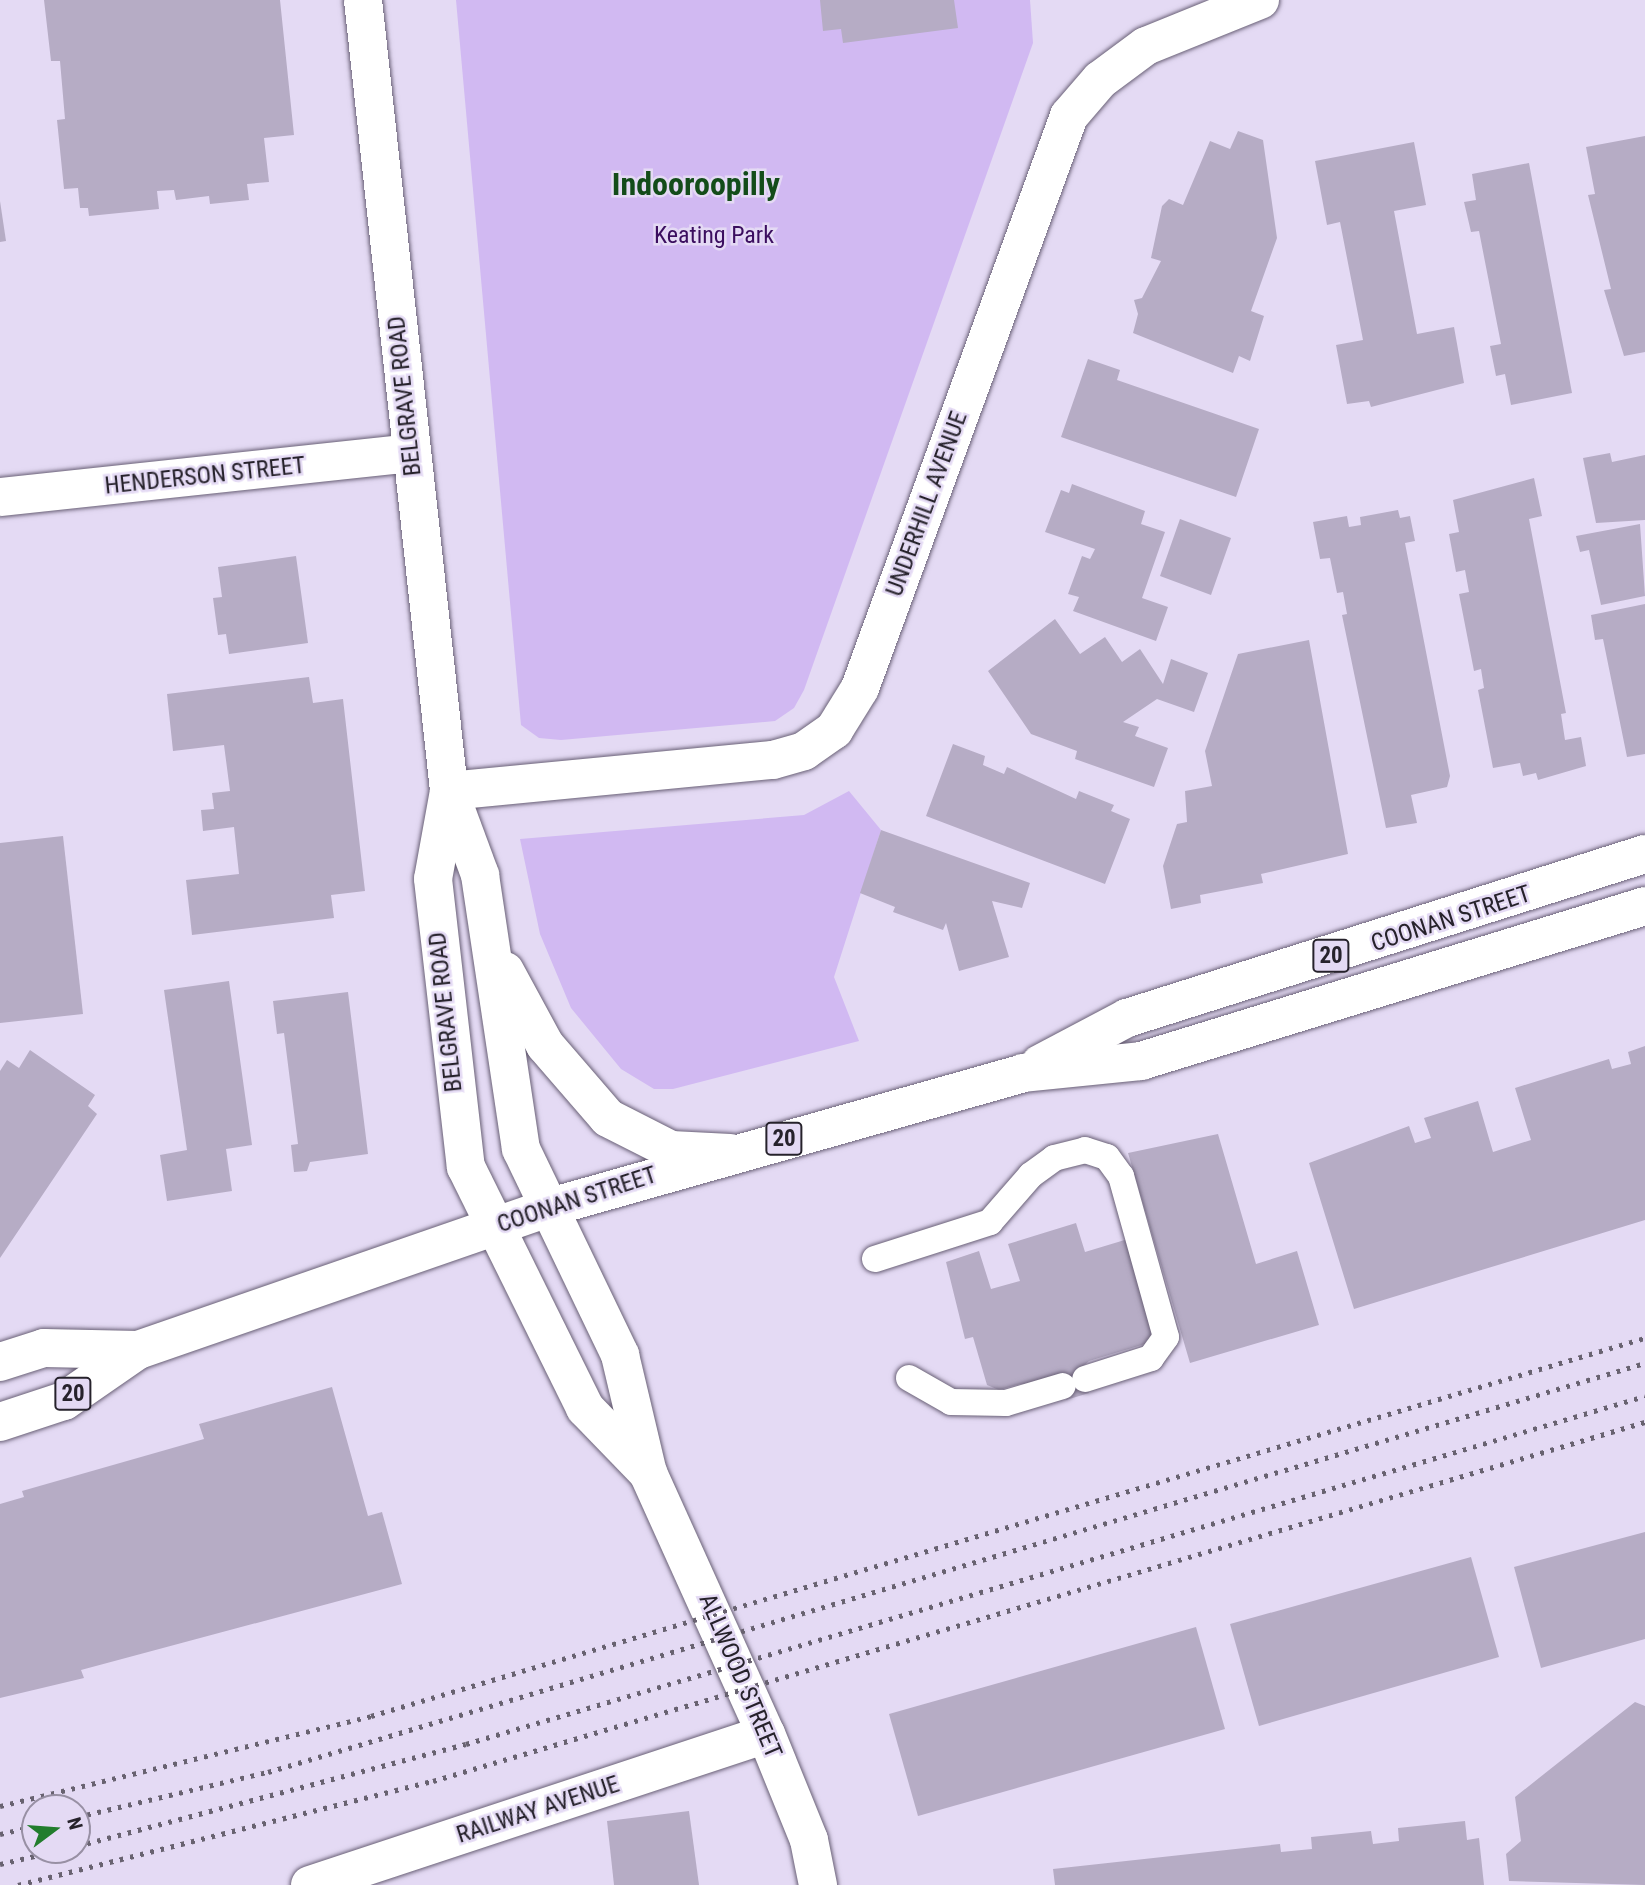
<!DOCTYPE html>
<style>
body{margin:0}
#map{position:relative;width:1645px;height:1885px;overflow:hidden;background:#e4daf4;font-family:"Roboto Condensed",sans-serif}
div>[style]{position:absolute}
.green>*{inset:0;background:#d1b9f2}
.building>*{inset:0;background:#b6acc5}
.roads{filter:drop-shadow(0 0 2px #696076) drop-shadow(0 0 2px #696076)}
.lane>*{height:26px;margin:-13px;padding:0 13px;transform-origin:13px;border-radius:13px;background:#fff}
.street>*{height:38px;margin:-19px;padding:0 19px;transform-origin:19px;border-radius:19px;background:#fff}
.primary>*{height:38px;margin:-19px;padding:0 19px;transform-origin:19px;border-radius:19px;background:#fff}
.rail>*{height:5px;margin-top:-2.5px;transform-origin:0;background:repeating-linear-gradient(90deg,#686270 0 3.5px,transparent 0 10.5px)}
span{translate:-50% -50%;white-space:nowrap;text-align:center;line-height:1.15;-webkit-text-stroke:5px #e4daf4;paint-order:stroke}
.shield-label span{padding:2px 5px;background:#e4daf4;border:2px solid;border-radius:5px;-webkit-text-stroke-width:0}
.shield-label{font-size:23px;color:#26222b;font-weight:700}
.park-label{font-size:24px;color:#3b0e5f}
.street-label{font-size:24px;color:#26222b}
.district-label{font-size:32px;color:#134c19;font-weight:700}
.north{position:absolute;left:21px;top:1794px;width:70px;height:70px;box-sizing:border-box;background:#e4daf4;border:2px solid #9890a4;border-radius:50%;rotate:74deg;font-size:19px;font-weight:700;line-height:28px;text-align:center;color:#26222b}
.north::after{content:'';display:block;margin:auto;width:24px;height:32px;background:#227d2d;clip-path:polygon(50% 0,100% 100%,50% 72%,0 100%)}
</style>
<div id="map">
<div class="green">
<div style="clip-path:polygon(456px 0,1030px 0,1033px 43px,804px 690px,794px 708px,775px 721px,561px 740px,539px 738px,521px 725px)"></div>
<div style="clip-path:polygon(849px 791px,881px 830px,834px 977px,859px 1041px,673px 1089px,654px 1089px,621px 1069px,571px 1008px,540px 934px,520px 839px,804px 815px)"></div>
</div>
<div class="building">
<div style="clip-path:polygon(44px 0,280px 0,294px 135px,264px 138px,269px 182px,247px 184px,249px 200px,210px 204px,209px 196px,176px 200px,174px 190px,157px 191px,159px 209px,89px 216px,88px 208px,80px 208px,78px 188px,64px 189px,57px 120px,65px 119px,60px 61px,51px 61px)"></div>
<div style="clip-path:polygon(820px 0,954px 0,958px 28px,843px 43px,841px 29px,823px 31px)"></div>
<div style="clip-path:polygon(1238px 131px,1263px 140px,1277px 238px,1251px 311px,1264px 316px,1250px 361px,1239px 356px,1233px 373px,1133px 333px,1138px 314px,1134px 300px,1142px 298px,1161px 261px,1151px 258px,1162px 206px,1169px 199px,1183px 205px,1210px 141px,1230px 149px)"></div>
<div style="clip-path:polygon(1645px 136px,1645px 352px,1624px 356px,1604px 290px,1611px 289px,1588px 195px,1595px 194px,1586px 147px)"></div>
<div style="clip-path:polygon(1414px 142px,1426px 205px,1394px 211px,1417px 334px,1454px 327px,1464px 383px,1371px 407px,1369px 401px,1347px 404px,1336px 345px,1363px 340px,1340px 222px,1327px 225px,1315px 161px)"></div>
<div style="clip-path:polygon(1529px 163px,1572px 393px,1511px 405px,1505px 374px,1496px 376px,1490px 346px,1501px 344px,1479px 231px,1471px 232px,1464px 202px,1476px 200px,1472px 174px)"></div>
<div style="clip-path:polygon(0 201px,6px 241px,0 242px)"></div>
<div style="clip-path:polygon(1088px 359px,1120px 370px,1117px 380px,1259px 429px,1236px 497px,1061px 437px)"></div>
<div style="clip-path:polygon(1610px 453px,1612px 462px,1645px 455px,1645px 520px,1596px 523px,1583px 458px)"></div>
<div style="clip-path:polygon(1534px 478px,1542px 516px,1529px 519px,1566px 713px,1561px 714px,1565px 740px,1581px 737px,1586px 766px,1538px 780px,1536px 773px,1523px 776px,1520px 763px,1493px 768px,1478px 690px,1484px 688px,1481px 669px,1474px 671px,1459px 594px,1469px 592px,1465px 570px,1456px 572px,1449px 534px,1459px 532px,1453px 500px)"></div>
<div style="clip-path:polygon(1072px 484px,1145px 511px,1141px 524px,1165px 532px,1142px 598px,1168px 607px,1156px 641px,1073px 611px,1079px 597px,1068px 594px,1082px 556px,1090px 559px,1095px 549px,1045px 532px,1061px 490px,1069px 493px)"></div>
<div style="clip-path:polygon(1398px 510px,1400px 518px,1410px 516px,1415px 541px,1405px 543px,1450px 776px,1447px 787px,1411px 795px,1417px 823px,1386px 828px,1342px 615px,1347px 614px,1343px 592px,1337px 593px,1330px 558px,1320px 559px,1313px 522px,1347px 516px,1349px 527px,1361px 525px,1360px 517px)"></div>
<div style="clip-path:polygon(1180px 519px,1231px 538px,1211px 595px,1160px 576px)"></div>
<div style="clip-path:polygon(1640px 524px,1645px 596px,1601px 605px,1589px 550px,1580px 552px,1576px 536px)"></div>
<div style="clip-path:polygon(296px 556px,308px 643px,229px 654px,226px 634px,218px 635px,213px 598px,222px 597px,218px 567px)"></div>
<div style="clip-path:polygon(1645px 604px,1645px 754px,1627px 757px,1603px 639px,1595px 640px,1591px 615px)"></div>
<div style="clip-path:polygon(1055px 619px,1080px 654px,1105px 637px,1122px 662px,1140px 649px,1163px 684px,1171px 659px,1208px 673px,1194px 712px,1157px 699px,1123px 722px,1139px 727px,1135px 736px,1168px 748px,1154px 787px,1075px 759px,1077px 751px,1031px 734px,988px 671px)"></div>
<div style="clip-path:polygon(1309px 640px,1348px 854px,1261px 874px,1263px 883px,1200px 895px,1201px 903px,1171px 909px,1163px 866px,1177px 824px,1187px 822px,1185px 791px,1212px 786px,1205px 751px,1238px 654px)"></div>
<div style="clip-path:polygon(309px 677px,313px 703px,343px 699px,365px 891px,331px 895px,334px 918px,192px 935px,186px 880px,239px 874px,234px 827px,203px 831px,201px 810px,214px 809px,212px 793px,230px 791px,224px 745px,173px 751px,167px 694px)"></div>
<div style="clip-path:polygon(953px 744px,985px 756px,983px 765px,1004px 774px,1007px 767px,1076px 799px,1079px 791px,1114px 805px,1111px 811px,1130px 819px,1105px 884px,926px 816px)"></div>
<div style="clip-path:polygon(881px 830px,1030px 883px,1022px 908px,992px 901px,1009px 957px,959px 971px,946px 923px,943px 930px,893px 912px,895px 907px,860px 893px)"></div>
<div style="clip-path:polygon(63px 836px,83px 1014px,0 1023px,0 843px)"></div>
<div style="clip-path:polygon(229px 981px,252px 1145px,226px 1149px,232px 1191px,167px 1201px,160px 1155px,187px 1150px,164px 990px)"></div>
<div style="clip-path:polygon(348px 992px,368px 1154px,310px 1162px,307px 1171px,294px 1172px,291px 1145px,298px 1144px,284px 1033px,277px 1034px,273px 1001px)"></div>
<div style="clip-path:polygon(1645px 1046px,1645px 1220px,1354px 1309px,1309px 1163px,1409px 1126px,1415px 1143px,1431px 1138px,1424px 1118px,1478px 1101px,1493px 1152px,1531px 1140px,1515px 1088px,1609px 1059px,1612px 1069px,1631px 1064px,1628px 1052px)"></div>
<div style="clip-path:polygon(30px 1050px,95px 1095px,88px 1106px,97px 1114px,0 1258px,0 1071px,7px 1060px,19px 1068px)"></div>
<div style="clip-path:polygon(1218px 1134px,1256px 1264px,1297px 1251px,1319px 1325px,1190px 1363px,1128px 1153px)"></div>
<div style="clip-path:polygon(1076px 1223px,1085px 1252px,1128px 1239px,1158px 1340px,1089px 1361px,1081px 1368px,1089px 1393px,1066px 1400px,1063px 1386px,1020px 1384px,999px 1390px,987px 1385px,973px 1337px,965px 1339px,946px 1262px,979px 1251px,991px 1289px,1020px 1281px,1008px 1244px)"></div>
<div style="clip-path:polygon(332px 1387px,368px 1516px,382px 1512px,402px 1584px,81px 1670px,84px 1678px,0 1698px,0 1504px,24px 1497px,22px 1491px,204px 1439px,199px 1424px)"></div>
<div style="clip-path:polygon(1645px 1532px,1645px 1639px,1541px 1668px,1514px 1567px)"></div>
<div style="clip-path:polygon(1471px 1557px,1499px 1657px,1259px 1726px,1230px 1624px)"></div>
<div style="clip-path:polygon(1196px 1627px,1225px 1729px,918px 1816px,889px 1714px)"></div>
<div style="clip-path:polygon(1635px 1702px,1645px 1706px,1645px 1885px,1509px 1881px,1506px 1854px,1521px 1841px,1515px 1797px)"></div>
<div style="clip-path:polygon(689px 1811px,699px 1885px,614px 1885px,607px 1821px)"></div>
<div style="clip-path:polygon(1465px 1821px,1467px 1840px,1479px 1838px,1484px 1885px,1055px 1885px,1053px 1869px,1280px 1844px,1281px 1852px,1312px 1849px,1311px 1837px,1371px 1831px,1373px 1844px,1399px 1841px,1398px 1828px)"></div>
</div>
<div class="roads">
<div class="lane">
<div style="left:875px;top:1259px;width:121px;rotate:-17.8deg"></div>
<div style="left:990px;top:1222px;width:62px;rotate:-48.9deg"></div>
<div style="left:1031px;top:1175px;width:29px;rotate:-36deg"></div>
<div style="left:1054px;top:1158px;width:32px;rotate:-14deg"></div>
<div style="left:1085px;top:1150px;width:23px;rotate:18deg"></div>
<div style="left:1107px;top:1157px;width:24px;rotate:54deg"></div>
<div style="left:1121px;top:1176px;width:167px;rotate:74.4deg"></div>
<div style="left:1166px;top:1337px;width:26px;rotate:126deg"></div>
<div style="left:1151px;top:1358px;width:69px;rotate:162.3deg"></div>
<div style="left:909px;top:1378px;width:48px;rotate:29.7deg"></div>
<div style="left:951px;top:1402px;width:55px;rotate:1deg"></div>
<div style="left:1006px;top:1403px;width:59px;rotate:-16.6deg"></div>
</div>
<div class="street">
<div style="left:363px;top:0;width:796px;rotate:83.79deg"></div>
<div style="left:449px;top:791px;width:90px;rotate:69.7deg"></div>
<div style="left:480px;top:875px;width:277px;rotate:81.5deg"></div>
<div style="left:521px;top:1149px;width:229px;rotate:64.3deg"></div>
<div style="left:620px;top:1355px;width:121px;rotate:76.7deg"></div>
<div style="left:648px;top:1473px;width:286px;rotate:65.7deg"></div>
<div style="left:766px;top:1734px;width:114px;rotate:67.9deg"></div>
<div style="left:809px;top:1840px;width:46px;rotate:78.7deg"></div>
<div style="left:0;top:497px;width:413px;rotate:-6.1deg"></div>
<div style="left:449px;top:791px;width:325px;rotate:-5.5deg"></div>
<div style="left:773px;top:760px;width:32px;rotate:-16deg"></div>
<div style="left:804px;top:751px;width:37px;rotate:-35deg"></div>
<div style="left:834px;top:730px;width:49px;rotate:-58.2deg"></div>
<div style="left:860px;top:688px;width:609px;rotate:-69.93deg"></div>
<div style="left:1069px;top:116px;width:48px;rotate:-49.3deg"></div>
<div style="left:1100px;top:80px;width:57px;rotate:-36.5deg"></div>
<div style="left:1146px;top:46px;width:123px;rotate:-22deg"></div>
<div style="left:449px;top:791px;width:89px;rotate:100.3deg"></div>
<div style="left:433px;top:879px;width:290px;rotate:83.5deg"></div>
<div style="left:466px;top:1167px;width:269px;rotate:63.7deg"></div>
<div style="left:585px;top:1408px;width:91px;rotate:45.9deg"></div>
<div style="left:505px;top:971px;width:84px;rotate:61.6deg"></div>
<div style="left:545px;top:1045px;width:96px;rotate:49.2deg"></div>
<div style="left:608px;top:1118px;width:71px;rotate:26.9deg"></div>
<div style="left:671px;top:1150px;width:59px;rotate:2.9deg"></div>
<div style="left:310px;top:1885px;width:480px;rotate:-18.3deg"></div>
</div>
<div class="primary">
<div style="left:1040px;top:1064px;width:98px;rotate:-27.9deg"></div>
<div style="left:1127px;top:1018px;width:543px;rotate:-17.57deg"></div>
<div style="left:0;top:1362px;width:46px;rotate:-17.7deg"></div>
<div style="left:44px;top:1348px;width:94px;rotate:1.2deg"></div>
<div style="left:0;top:1422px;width:67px;rotate:-18.2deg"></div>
<div style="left:64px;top:1401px;width:90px;rotate:-34.6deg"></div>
<div style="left:138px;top:1350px;width:433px;rotate:-19.1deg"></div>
<div style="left:547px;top:1208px;width:495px;rotate:-15.8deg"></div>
<div style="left:1023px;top:1073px;width:119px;rotate:-5.8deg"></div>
<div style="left:1141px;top:1061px;width:527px;rotate:-17.09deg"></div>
</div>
</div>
<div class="rail">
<div style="left:0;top:1806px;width:382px;rotate:-13.6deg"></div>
<div style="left:371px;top:1716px;width:1329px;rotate:-16.53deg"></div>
<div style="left:77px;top:1817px;width:196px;rotate:-13.3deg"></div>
<div style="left:268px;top:1772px;width:1436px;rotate:-16.54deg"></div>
<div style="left:0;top:1834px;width:36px;rotate:-13deg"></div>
<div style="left:77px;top:1846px;width:402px;rotate:-14.7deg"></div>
<div style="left:466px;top:1744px;width:1229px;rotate:-16.44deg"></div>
<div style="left:0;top:1864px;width:62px;rotate:-13.1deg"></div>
<div style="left:18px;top:1885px;width:428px;rotate:-14.1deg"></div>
<div style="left:433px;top:1781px;width:1264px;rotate:-16.5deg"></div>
</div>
<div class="shield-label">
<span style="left:1331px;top:956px">20</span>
<span style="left:784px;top:1139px">20</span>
<span style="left:73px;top:1394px">20</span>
</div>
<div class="park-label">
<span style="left:714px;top:236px">Keating Park</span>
</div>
<div class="street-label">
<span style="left:405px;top:396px;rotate:-96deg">BELGRAVE ROAD</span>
<span style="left:205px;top:476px;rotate:-6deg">HENDERSON STREET</span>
<span style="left:927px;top:504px;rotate:-70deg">UNDERHILL AVENUE</span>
<span style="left:1451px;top:919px;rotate:-18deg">COONAN STREET</span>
<span style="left:446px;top:1012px;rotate:-96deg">BELGRAVE ROAD</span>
<span style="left:577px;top:1200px;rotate:-18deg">COONAN STREET</span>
<span style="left:740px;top:1676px;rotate:67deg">ALLWOOD STREET</span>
<span style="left:538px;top:1810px;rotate:-18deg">RAILWAY AVENUE</span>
</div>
<div class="district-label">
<span style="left:696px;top:184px">Indooroopilly</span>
</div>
<div class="north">N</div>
</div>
